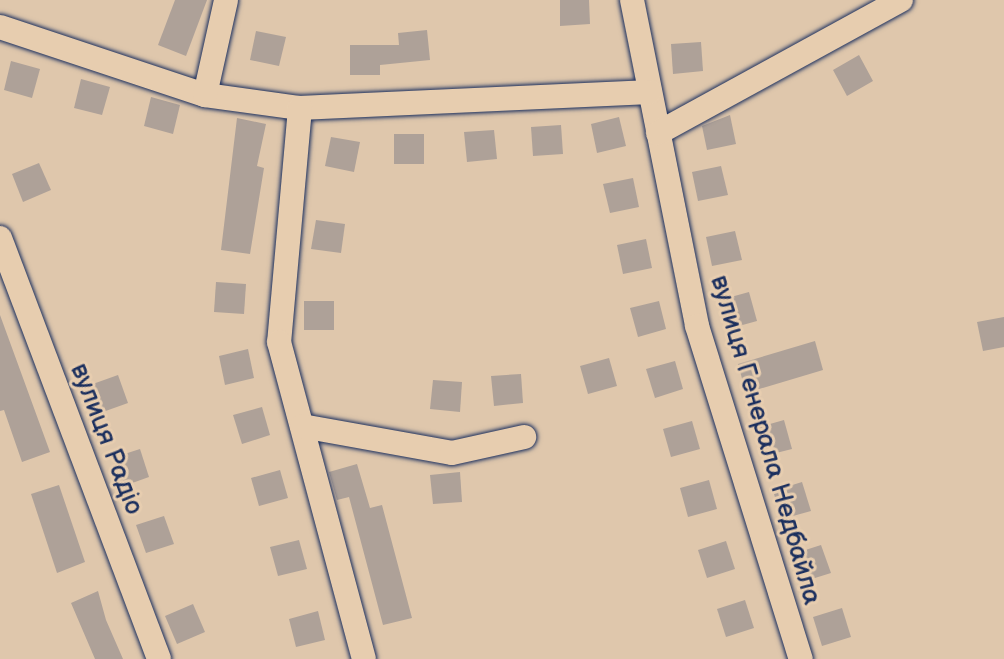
<!DOCTYPE html>
<meta charset="utf-8">
<style>
body{margin:0}
#map{position:relative;width:1004px;height:659px;overflow:hidden;background:#dfc7ac;font-family:"Balsamiq Sans",sans-serif}
div>[style]{position:absolute}
.building>*{inset:0;background:#aea198}
.roads{filter:drop-shadow(0 0 2px #1b2f5e) drop-shadow(0 0 2px #1b2f5e)}
.street>*{height:24px;margin:-12px;padding:0 12px;transform-origin:12px;border-radius:12px;background:#e7cdaf}
span{translate:-50% -50%;white-space:nowrap;text-align:center;line-height:1.15;-webkit-text-stroke:6px #e7cdaf;paint-order:stroke}
.street-label{font-size:26px;color:#1b2f5e}
</style>
<div id="map">
<div class="building">
<div style="clip-path:polygon(175px 0,207px 0,186px 56px,158px 45px)"></div>
<div style="clip-path:polygon(560px 0,589px 0,590px 24px,560px 26px)"></div>
<div style="clip-path:polygon(427px 30px,430px 60px,380px 65px,380px 75px,350px 75px,350px 45px,399px 45px,398px 33px)"></div>
<div style="clip-path:polygon(256px 31px,286px 37px,279px 66px,250px 60px)"></div>
<div style="clip-path:polygon(701px 42px,703px 71px,673px 74px,671px 44px)"></div>
<div style="clip-path:polygon(859px 55px,873px 81px,847px 96px,833px 70px)"></div>
<div style="clip-path:polygon(11px 61px,40px 69px,32px 98px,4px 90px)"></div>
<div style="clip-path:polygon(81px 79px,110px 87px,102px 115px,74px 108px)"></div>
<div style="clip-path:polygon(151px 97px,180px 105px,173px 134px,144px 126px)"></div>
<div style="clip-path:polygon(730px 115px,736px 144px,707px 150px,702px 126px)"></div>
<div style="clip-path:polygon(619px 117px,626px 146px,597px 153px,591px 124px)"></div>
<div style="clip-path:polygon(237px 118px,266px 124px,257px 166px,264px 168px,250px 254px,221px 250px)"></div>
<div style="clip-path:polygon(561px 125px,563px 154px,533px 156px,531px 127px)"></div>
<div style="clip-path:polygon(494px 130px,497px 159px,467px 162px,464px 132px)"></div>
<div style="clip-path:polygon(394px 134px,424px 134px,424px 164px,394px 164px)"></div>
<div style="clip-path:polygon(331px 137px,360px 142px,354px 172px,325px 166px)"></div>
<div style="clip-path:polygon(39px 163px,51px 190px,23px 202px,12px 174px)"></div>
<div style="clip-path:polygon(721px 166px,728px 195px,698px 201px,692px 172px)"></div>
<div style="clip-path:polygon(633px 178px,639px 207px,610px 213px,603px 184px)"></div>
<div style="clip-path:polygon(316px 220px,345px 224px,341px 253px,311px 249px)"></div>
<div style="clip-path:polygon(735px 231px,742px 260px,712px 266px,706px 237px)"></div>
<div style="clip-path:polygon(646px 239px,652px 268px,623px 274px,617px 245px)"></div>
<div style="clip-path:polygon(216px 282px,246px 284px,244px 314px,214px 312px)"></div>
<div style="clip-path:polygon(749px 292px,757px 321px,728px 329px,720px 300px)"></div>
<div style="clip-path:polygon(304px 301px,334px 301px,334px 330px,304px 330px)"></div>
<div style="clip-path:polygon(659px 301px,666px 329px,638px 337px,630px 308px)"></div>
<div style="clip-path:polygon(0 315px,50px 452px,22px 462px,4px 410px,0 411px)"></div>
<div style="clip-path:polygon(1004px 317px,1004px 347px,983px 351px,977px 322px)"></div>
<div style="clip-path:polygon(815px 341px,823px 370px,746px 393px,738px 364px)"></div>
<div style="clip-path:polygon(248px 349px,254px 378px,225px 385px,219px 356px)"></div>
<div style="clip-path:polygon(609px 358px,617px 386px,588px 394px,580px 366px)"></div>
<div style="clip-path:polygon(675px 361px,683px 389px,655px 398px,646px 369px)"></div>
<div style="clip-path:polygon(521px 374px,523px 403px,494px 406px,491px 376px)"></div>
<div style="clip-path:polygon(118px 375px,128px 403px,100px 413px,90px 385px)"></div>
<div style="clip-path:polygon(433px 380px,462px 382px,460px 412px,430px 409px)"></div>
<div style="clip-path:polygon(262px 407px,270px 435px,242px 444px,233px 415px)"></div>
<div style="clip-path:polygon(784px 420px,792px 449px,764px 456px,756px 428px)"></div>
<div style="clip-path:polygon(692px 421px,700px 449px,671px 457px,663px 429px)"></div>
<div style="clip-path:polygon(140px 449px,149px 477px,121px 487px,112px 458px)"></div>
<div style="clip-path:polygon(357px 464px,370px 508px,382px 505px,412px 618px,383px 625px,349px 497px,337px 500px,329px 472px)"></div>
<div style="clip-path:polygon(280px 470px,288px 498px,259px 506px,251px 478px)"></div>
<div style="clip-path:polygon(460px 472px,462px 502px,433px 504px,430px 475px)"></div>
<div style="clip-path:polygon(709px 480px,717px 509px,688px 517px,680px 488px)"></div>
<div style="clip-path:polygon(802px 482px,811px 511px,782px 519px,773px 491px)"></div>
<div style="clip-path:polygon(59px 485px,85px 562px,57px 573px,31px 494px)"></div>
<div style="clip-path:polygon(164px 516px,174px 544px,146px 553px,136px 525px)"></div>
<div style="clip-path:polygon(299px 540px,307px 569px,278px 576px,270px 547px)"></div>
<div style="clip-path:polygon(726px 541px,735px 569px,707px 578px,698px 550px)"></div>
<div style="clip-path:polygon(821px 545px,831px 573px,802px 582px,793px 554px)"></div>
<div style="clip-path:polygon(98px 591px,106px 620px,123px 659px,95px 659px,71px 603px)"></div>
<div style="clip-path:polygon(745px 600px,754px 628px,726px 637px,717px 609px)"></div>
<div style="clip-path:polygon(193px 604px,205px 632px,177px 644px,165px 616px)"></div>
<div style="clip-path:polygon(842px 608px,851px 637px,822px 646px,813px 617px)"></div>
<div style="clip-path:polygon(318px 611px,325px 640px,296px 647px,289px 619px)"></div>
</div>
<div class="roads">
<div class="street">
<div style="left:632px;top:0;width:332px;rotate:78.7deg"></div>
<div style="left:697px;top:326px;width:349px;rotate:72.7deg"></div>
<div style="left:0;top:27px;width:216px;rotate:18.4deg"></div>
<div style="left:205px;top:95px;width:96px;rotate:7.8deg"></div>
<div style="left:300px;top:108px;width:350px;rotate:-2.6deg"></div>
<div style="left:205px;top:95px;width:97px;rotate:-77.5deg"></div>
<div style="left:300px;top:108px;width:235px;rotate:95.1deg"></div>
<div style="left:279px;top:342px;width:328px;rotate:75deg"></div>
<div style="left:658px;top:133px;width:277px;rotate:-28.7deg"></div>
<div style="left:0;top:238px;width:450px;rotate:69.3deg"></div>
<div style="left:302px;top:426px;width:152px;rotate:10.2deg"></div>
<div style="left:452px;top:453px;width:74px;rotate:-12.5deg"></div>
</div>
</div>
<div class="street-label">
<span style="left:106px;top:439px;rotate:69deg">вулиця Радіо</span>
<span style="left:765px;top:440px;rotate:74deg">вулиця Генерала Недбайла</span>
</div>
</div>
